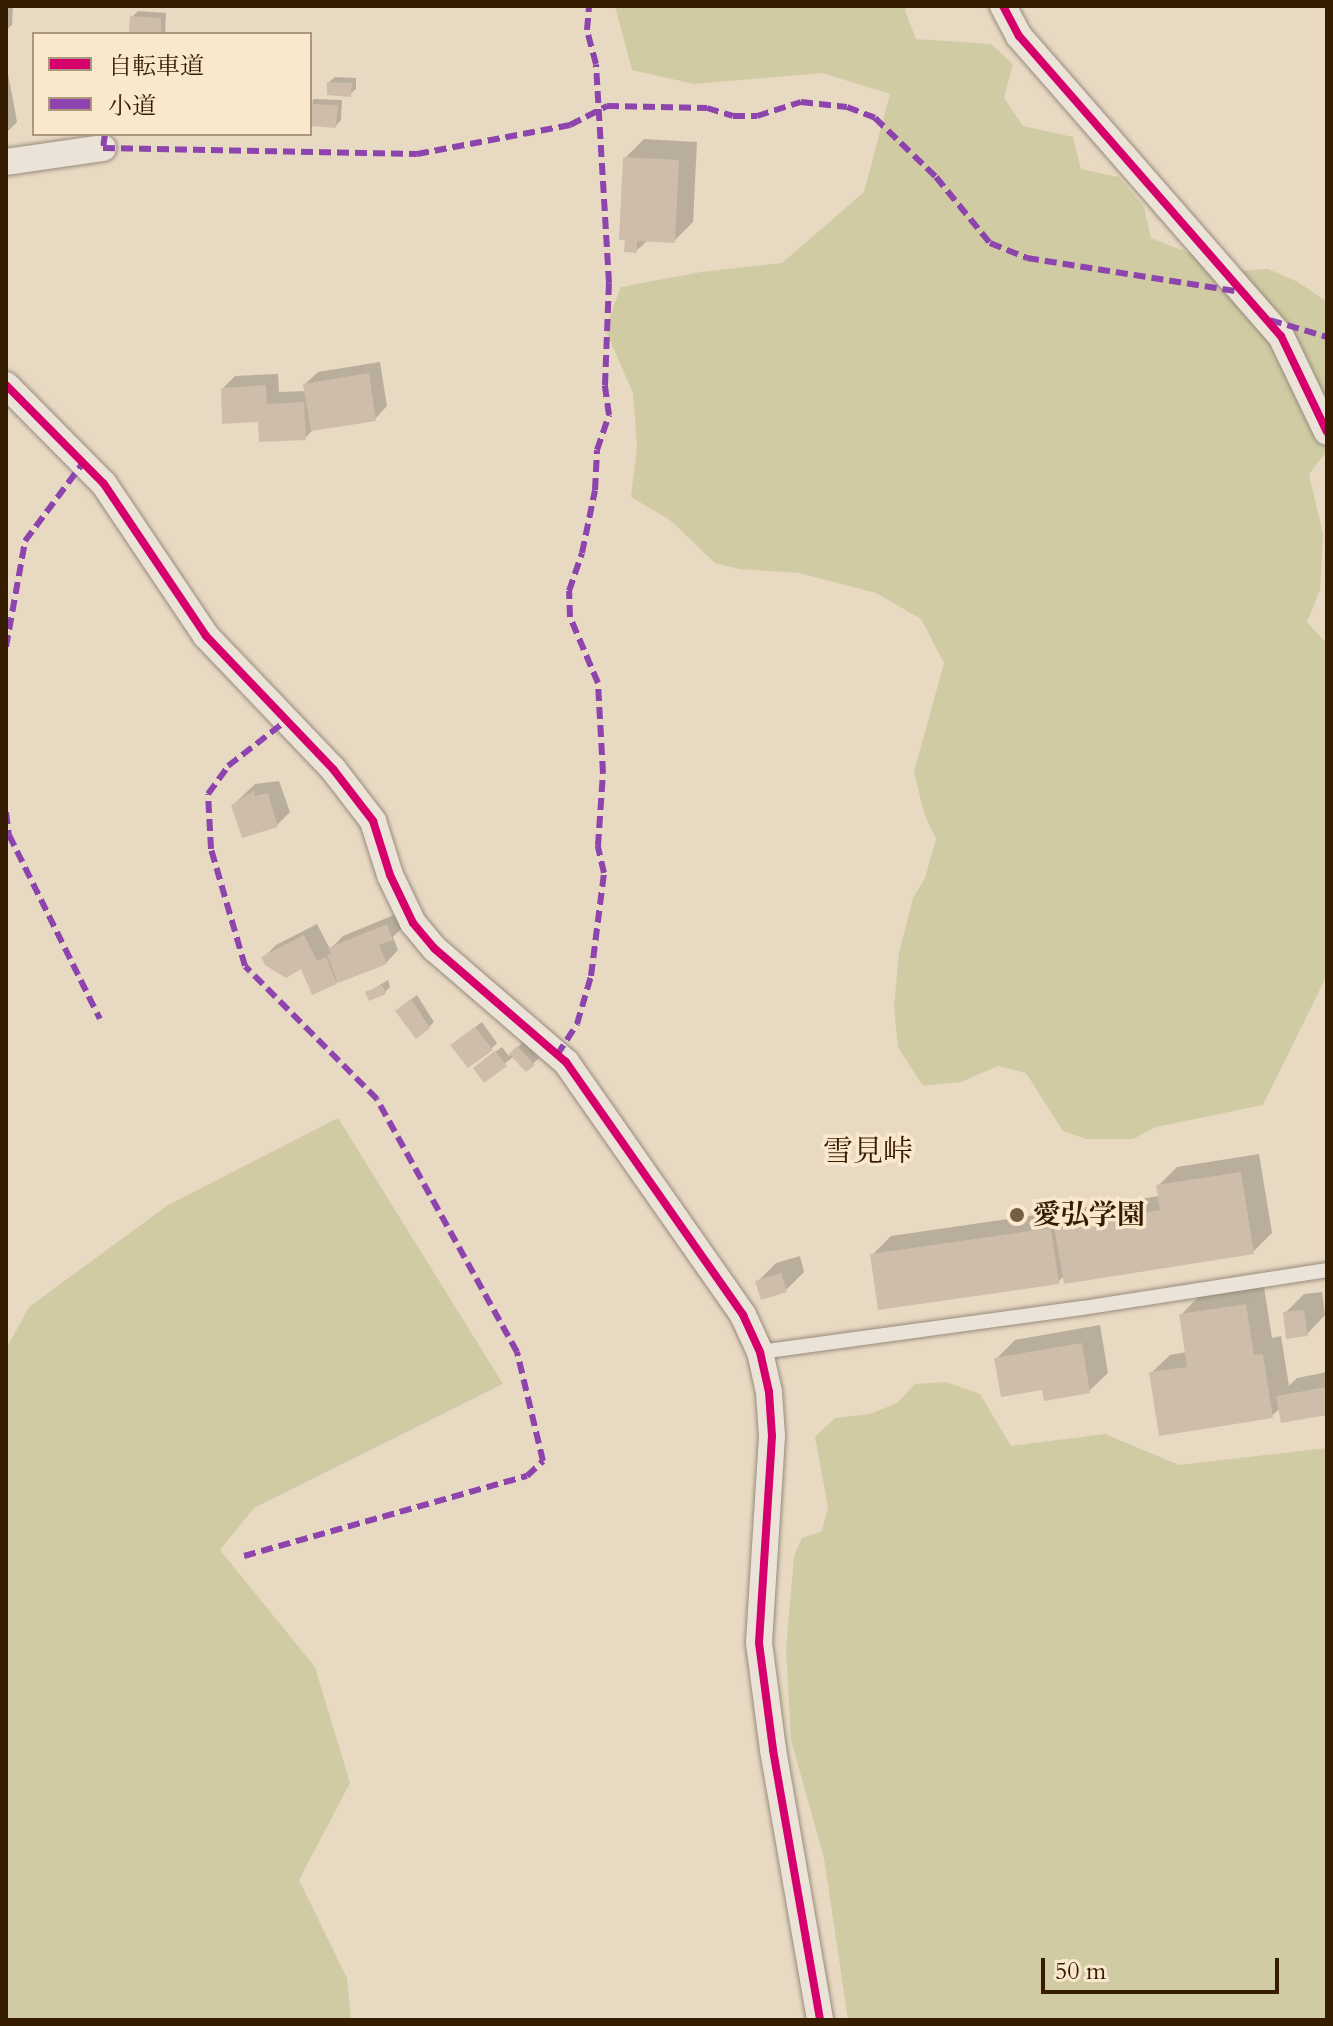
<!DOCTYPE html>
<meta charset="utf-8">
<style>
body{margin:0}
#map{position:relative;width:1333px;height:2026px;overflow:hidden;background:#e8d9c3;font-family:Cardo,"Noto Serif JP",serif}
div>[style]{position:absolute}
.green>*{inset:0;background:#d1cba4}
.shadow>*{inset:0;background:#0003}
.building>*{inset:0;background:#cebdab}
.roads{filter:drop-shadow(0 0 2px #978b7b) drop-shadow(0 0 2px #978b7b)}
.service>*{height:14px;margin:-7px;padding:0 7px;transform-origin:7px;border-radius:7px;background:#ebe3d8}
.minor>*{height:26px;margin:-13px;padding:0 13px;transform-origin:13px;border-radius:13px;background:#ebe3d8}
.quiet>*{height:6px;margin-top:-3px;transform-origin:0;background:repeating-linear-gradient(90deg,#8e44ad 0 12px,transparent 0 18px)}
.cycleway>*{height:8px;margin:-4px;padding:0 4px;transform-origin:4px;border-radius:4px;background:#d6006c}
.dots>*{width:22px;height:22px;translate:-50% -50%;box-sizing:border-box;border:4px solid #fae8ce;border-radius:50%}
span{translate:-50% -50%;white-space:nowrap;text-align:center;line-height:1.15;-webkit-text-stroke:7px #fae8ce;paint-order:stroke}
.poi-label{font-size:28px;color:#371d00;font-weight:700}
.left{translate:0 -50%;text-align:left}
.neighbourhood-label{font-size:30px;color:#371d00}
.frame{position:absolute;inset:0;border:8px solid #371d00;pointer-events:none}
.legend{position:absolute;left:32px;top:32px;width:280px;height:104px;box-sizing:border-box;background:#fae8ce;border:2px solid #ac977c;margin:0;padding:10px 14px;list-style:none;font-size:24px;color:#371d00}
.legend li{display:flex;align-items:center;gap:16px;height:40px}
.legend b{width:40px;border:2px solid #ac977c}
.scale{position:absolute;left:1041px;top:1958px;width:238px;height:36px;box-sizing:border-box;border:4px solid #371d00;border-top:0;padding-left:10px;font-size:24px;line-height:28px;white-space:nowrap;color:#371d00;-webkit-text-stroke:6px #fae8ce;paint-order:stroke}
</style>
<div id="map">
<div class="green">
<div style="clip-path:polygon(615px 6px,907px 6px,905px 11px,916px 39px,991px 44px,1013px 64px,1004px 98px,1023px 126px,1073px 137px,1081px 169px,1119px 177px,1144px 207px,1151px 238px,1235px 271px,1268px 269px,1298px 282px,1327px 302px,1327px 451px,1309px 474px,1323px 534px,1320px 590px,1307px 622px,1327px 644px,1327px 975px,1263px 1105px,1156px 1127px,1133px 1139px,1086px 1139px,1063px 1131px,1026px 1073px,998px 1066px,961px 1082px,923px 1086px,898px 1047px,894px 1006px,899px 953px,913px 898px,925px 878px,936px 839px,924px 813px,914px 772px,944px 663px,921px 619px,876px 593px,799px 573px,739px 569px,715px 563px,670px 520px,631px 497px,637px 447px,633px 393px,605px 329px,621px 287px,701px 272px,782px 263px,864px 192px,890px 94px,822px 73px,694px 84px,632px 70px)"></div>
<div style="clip-path:polygon(338px 1118px,503px 1384px,254px 1508px,220px 1550px,315px 1667px,350px 1783px,299px 1880px,347px 1978px,351px 2020px,6px 2020px,6px 1349px,29px 1307px,168px 1205px)"></div>
<div style="clip-path:polygon(946px 1382px,980px 1394px,1011px 1446px,1105px 1434px,1179px 1465px,1327px 1448px,1327px 2020px,848px 2020px,824px 1858px,791px 1740px,786px 1649px,794px 1556px,802px 1538px,822px 1531px,828px 1507px,815px 1437px,835px 1418px,870px 1414px,897px 1403px,915px 1384px)"></div>
</div>
<div class="shadow">
<div style="clip-path:polygon(6px 6px,13px 6px,12px 25px,6px 30px)"></div>
<div style="clip-path:polygon(138px 11px,166px 13px,165px 34px,131px 34px,132px 17px)"></div>
<div style="clip-path:polygon(8px 74px,17px 122px,6px 133px,6px 75px)"></div>
<div style="clip-path:polygon(335px 77px,356px 78px,356px 89px,350px 94px,329px 82px)"></div>
<div style="clip-path:polygon(313px 99px,342px 100px,341px 120px,336px 126px,310px 124px)"></div>
<div style="clip-path:polygon(644px 139px,697px 142px,693px 222px,674px 241px,648px 240px,636px 251px,625px 158px)"></div>
<div style="clip-path:polygon(380px 362px,387px 406px,375px 419px,315px 428px,305px 438px,260px 420px,223px 388px,235px 376px,278px 374px,279px 392px,307px 391px,305px 384px,318px 372px)"></div>
<div style="clip-path:polygon(279px 781px,290px 812px,277px 825px,233px 805px,255px 784px)"></div>
<div style="clip-path:polygon(399px 913px,404px 926px,393px 937px,398px 950px,386px 963px,336px 982px,302px 967px,264px 957px,276px 945px,317px 924px,330px 949px,343px 936px)"></div>
<div style="clip-path:polygon(388px 980px,390px 987px,385px 992px,367px 993px)"></div>
<div style="clip-path:polygon(417px 995px,434px 1022px,428px 1028px,404px 1005px)"></div>
<div style="clip-path:polygon(482px 1022px,497px 1043px,492px 1048px,458px 1040px)"></div>
<div style="clip-path:polygon(523px 1042px,539px 1058px,527px 1069px,514px 1056px,485px 1080px,481px 1063px,502px 1047px,509px 1056px)"></div>
<div style="clip-path:polygon(1259px 1154px,1272px 1233px,1253px 1252px,1064px 1276px,1058px 1282px,872px 1255px,891px 1236px,1069px 1210px,1070px 1214px,1075px 1209px,1159px 1196px,1158px 1186px,1177px 1167px)"></div>
<div style="clip-path:polygon(800px 1256px,804px 1272px,786px 1290px,757px 1282px,776px 1263px)"></div>
<div style="clip-path:polygon(1264px 1287px,1272px 1338px,1281px 1336px,1289px 1386px,1297px 1378px,1327px 1372px,1327px 1413px,1280px 1408px,1272px 1416px,1151px 1373px,1170px 1355px,1187px 1352px,1181px 1315px,1199px 1296px)"></div>
<div style="clip-path:polygon(1322px 1292px,1325px 1315px,1307px 1334px,1285px 1313px,1304px 1294px)"></div>
<div style="clip-path:polygon(1100px 1325px,1108px 1373px,1089px 1391px,1043px 1388px,997px 1358px,1015px 1340px)"></div>
</div>
<div class="building">
<div style="clip-path:polygon(130px 16px,161px 18px,161px 34px,129px 34px)"></div>
<div style="clip-path:polygon(327px 82px,352px 83px,351px 97px,327px 95px)"></div>
<div style="clip-path:polygon(310px 104px,338px 105px,336px 128px,310px 126px)"></div>
<div style="clip-path:polygon(623px 157px,679px 160px,675px 243px,637px 241px,637px 253px,624px 252px,625px 240px,619px 240px)"></div>
<div style="clip-path:polygon(369px 373px,376px 421px,311px 431px,303px 384px)"></div>
<div style="clip-path:polygon(266px 385px,267px 404px,304px 402px,306px 440px,259px 442px,258px 422px,222px 424px,221px 388px)"></div>
<div style="clip-path:polygon(254px 791px,255px 796px,268px 793px,278px 827px,242px 838px,231px 805px)"></div>
<div style="clip-path:polygon(387px 924px,393px 940px,379px 945px,387px 964px,338px 983px,327px 955px,331px 953px,328px 948px)"></div>
<div style="clip-path:polygon(304px 935px,317px 961px,326px 957px,337px 984px,312px 995px,301px 969px,286px 978px,265px 965px,261px 957px)"></div>
<div style="clip-path:polygon(382px 985px,386px 994px,369px 1001px,365px 992px)"></div>
<div style="clip-path:polygon(411px 999px,430px 1028px,416px 1039px,395px 1011px)"></div>
<div style="clip-path:polygon(475px 1027px,493px 1050px,468px 1068px,450px 1045px)"></div>
<div style="clip-path:polygon(517px 1046px,535px 1065px,526px 1072px,509px 1054px)"></div>
<div style="clip-path:polygon(495px 1051px,507px 1066px,484px 1083px,473px 1068px)"></div>
<div style="clip-path:polygon(1241px 1172px,1254px 1254px,1064px 1284px,1054px 1227px,1160px 1210px,1156px 1185px)"></div>
<div style="clip-path:polygon(1051px 1228px,1059px 1284px,878px 1310px,870px 1254px)"></div>
<div style="clip-path:polygon(781px 1273px,787px 1292px,761px 1300px,755px 1281px)"></div>
<div style="clip-path:polygon(1246px 1304px,1254px 1355px,1263px 1354px,1273px 1418px,1159px 1436px,1149px 1372px,1187px 1367px,1179px 1314px)"></div>
<div style="clip-path:polygon(1304px 1310px,1308px 1336px,1286px 1339px,1283px 1312px)"></div>
<div style="clip-path:polygon(1082px 1343px,1090px 1393px,1044px 1401px,1042px 1390px,1001px 1397px,994px 1358px)"></div>
<div style="clip-path:polygon(1327px 1387px,1327px 1415px,1281px 1423px,1276px 1396px)"></div>
</div>
<div class="roads">
<div class="service">
<div style="left:760px;top:1352px;width:325px;rotate:-7.8deg"></div>
<div style="left:1082px;top:1308px;width:248px;rotate:-8.8deg"></div>
</div>
<div class="minor">
<div style="left:1003px;top:6px;width:34px;rotate:62deg"></div>
<div style="left:1019px;top:36px;width:398px;rotate:48.9deg"></div>
<div style="left:1281px;top:336px;width:106px;rotate:64.4deg"></div>
<div style="left:6px;top:162px;width:98px;rotate:-8.2deg"></div>
<div style="left:6px;top:385px;width:139px;rotate:45.3deg"></div>
<div style="left:104px;top:484px;width:183px;rotate:56.1deg"></div>
<div style="left:206px;top:636px;width:184px;rotate:46.3deg"></div>
<div style="left:333px;top:769px;width:66px;rotate:52.4deg"></div>
<div style="left:373px;top:821px;width:57px;rotate:72.5deg"></div>
<div style="left:390px;top:875px;width:53px;rotate:64.4deg"></div>
<div style="left:413px;top:923px;width:34px;rotate:50deg"></div>
<div style="left:435px;top:949px;width:173px;rotate:40.8deg"></div>
<div style="left:566px;top:1062px;width:309px;rotate:55deg"></div>
<div style="left:743px;top:1315px;width:41px;rotate:65.3deg"></div>
<div style="left:760px;top:1352px;width:41px;rotate:77.3deg"></div>
<div style="left:769px;top:1392px;width:44px;rotate:86.1deg"></div>
<div style="left:772px;top:1436px;width:207px;rotate:93.6deg"></div>
<div style="left:759px;top:1643px;width:108px;rotate:82.5deg"></div>
<div style="left:773px;top:1750px;width:274px;rotate:80.1deg"></div>
</div>
</div>
<div class="quiet">
<div style="left:105px;top:134px;width:14px;rotate:98deg"></div>
<div style="left:103px;top:148px;width:314px;rotate:1.1deg"></div>
<div style="left:417px;top:154px;width:156px;rotate:-10.7deg"></div>
<div style="left:570px;top:125px;width:42px;rotate:-27.2deg"></div>
<div style="left:607px;top:106px;width:100px;rotate:1.1deg"></div>
<div style="left:707px;top:108px;width:27px;rotate:17deg"></div>
<div style="left:733px;top:116px;width:24px"></div>
<div style="left:757px;top:116px;width:46px;rotate:-17.7deg"></div>
<div style="left:801px;top:102px;width:46px;rotate:6.2deg"></div>
<div style="left:847px;top:107px;width:30px;rotate:21deg"></div>
<div style="left:875px;top:118px;width:85px;rotate:44deg"></div>
<div style="left:936px;top:177px;width:85px;rotate:50.7deg"></div>
<div style="left:990px;top:243px;width:40px;rotate:22deg"></div>
<div style="left:1027px;top:258px;width:217px;rotate:9deg"></div>
<div style="left:1270px;top:320px;width:59px;rotate:16.6deg"></div>
<div style="left:6px;top:647px;width:108px;rotate:-79.8deg"></div>
<div style="left:25px;top:541px;width:97px;rotate:-53.4deg"></div>
<div style="left:6px;top:812px;width:23px;rotate:83deg"></div>
<div style="left:9px;top:835px;width:205px;rotate:63.7deg"></div>
<div style="left:557px;top:1055px;width:37px;rotate:-57deg"></div>
<div style="left:577px;top:1024px;width:50px;rotate:-73.7deg"></div>
<div style="left:591px;top:976px;width:104px;rotate:-82.8deg"></div>
<div style="left:604px;top:873px;width:28px;rotate:-103deg"></div>
<div style="left:598px;top:846px;width:73px;rotate:-86.1deg"></div>
<div style="left:603px;top:773px;width:90px;rotate:-93.2deg"></div>
<div style="left:598px;top:683px;width:72px;rotate:-113deg"></div>
<div style="left:570px;top:617px;width:26px;rotate:-92deg"></div>
<div style="left:569px;top:591px;width:40px;rotate:-71.1deg"></div>
<div style="left:582px;top:553px;width:64px;rotate:-78.3deg"></div>
<div style="left:595px;top:490px;width:40px;rotate:-87.1deg"></div>
<div style="left:597px;top:450px;width:37px;rotate:-71deg"></div>
<div style="left:609px;top:415px;width:30px;rotate:-98deg"></div>
<div style="left:605px;top:385px;width:102px;rotate:-87.8deg"></div>
<div style="left:609px;top:283px;width:219px;rotate:-93.4deg"></div>
<div style="left:596px;top:64px;width:35px;rotate:-105deg"></div>
<div style="left:587px;top:30px;width:24px;rotate:-85deg"></div>
<div style="left:244px;top:1556px;width:294px;rotate:-15.8deg"></div>
<div style="left:527px;top:1476px;width:22px;rotate:-43deg"></div>
<div style="left:543px;top:1461px;width:112px;rotate:-103.4deg"></div>
<div style="left:517px;top:1352px;width:289px;rotate:-119deg"></div>
<div style="left:377px;top:1099px;width:187px;rotate:-134.8deg"></div>
<div style="left:245px;top:966px;width:122px;rotate:-106.2deg"></div>
<div style="left:211px;top:849px;width:55px;rotate:-93.1deg"></div>
<div style="left:208px;top:794px;width:34px;rotate:-54deg"></div>
<div style="left:228px;top:766px;width:75px;rotate:-37.9deg"></div>
</div>
<div class="cycleway">
<div style="left:1003px;top:6px;width:34px;rotate:62deg"></div>
<div style="left:1019px;top:36px;width:398px;rotate:48.9deg"></div>
<div style="left:1281px;top:336px;width:106px;rotate:64.4deg"></div>
<div style="left:6px;top:385px;width:139px;rotate:45.3deg"></div>
<div style="left:104px;top:484px;width:183px;rotate:56.1deg"></div>
<div style="left:206px;top:636px;width:184px;rotate:46.3deg"></div>
<div style="left:333px;top:769px;width:66px;rotate:52.4deg"></div>
<div style="left:373px;top:821px;width:57px;rotate:72.5deg"></div>
<div style="left:390px;top:875px;width:53px;rotate:64.4deg"></div>
<div style="left:413px;top:923px;width:34px;rotate:50deg"></div>
<div style="left:435px;top:949px;width:173px;rotate:40.8deg"></div>
<div style="left:566px;top:1062px;width:309px;rotate:55deg"></div>
<div style="left:743px;top:1315px;width:41px;rotate:65.3deg"></div>
<div style="left:760px;top:1352px;width:41px;rotate:77.3deg"></div>
<div style="left:769px;top:1392px;width:44px;rotate:86.1deg"></div>
<div style="left:772px;top:1436px;width:207px;rotate:93.6deg"></div>
<div style="left:759px;top:1643px;width:108px;rotate:82.5deg"></div>
<div style="left:773px;top:1750px;width:274px;rotate:80.1deg"></div>
</div>
<div class="dots">
<div style="left:1017px;top:1215px;background:#755f44"></div>
</div>
<div class="poi-label">
<span class="left" style="left:1033px;top:1215px">愛弘学園</span>
</div>
<div class="neighbourhood-label">
<span style="left:868px;top:1152px">雪見峠</span>
</div>
<div class="frame"></div>
<ul class="legend">
<li><b style="height:10px;background:#d6006c"></b>自転車道</li>
<li><b style="height:10px;background:#8e44ad"></b>小道</li>
</ul>
<div class="scale">50 m</div>
</div>
